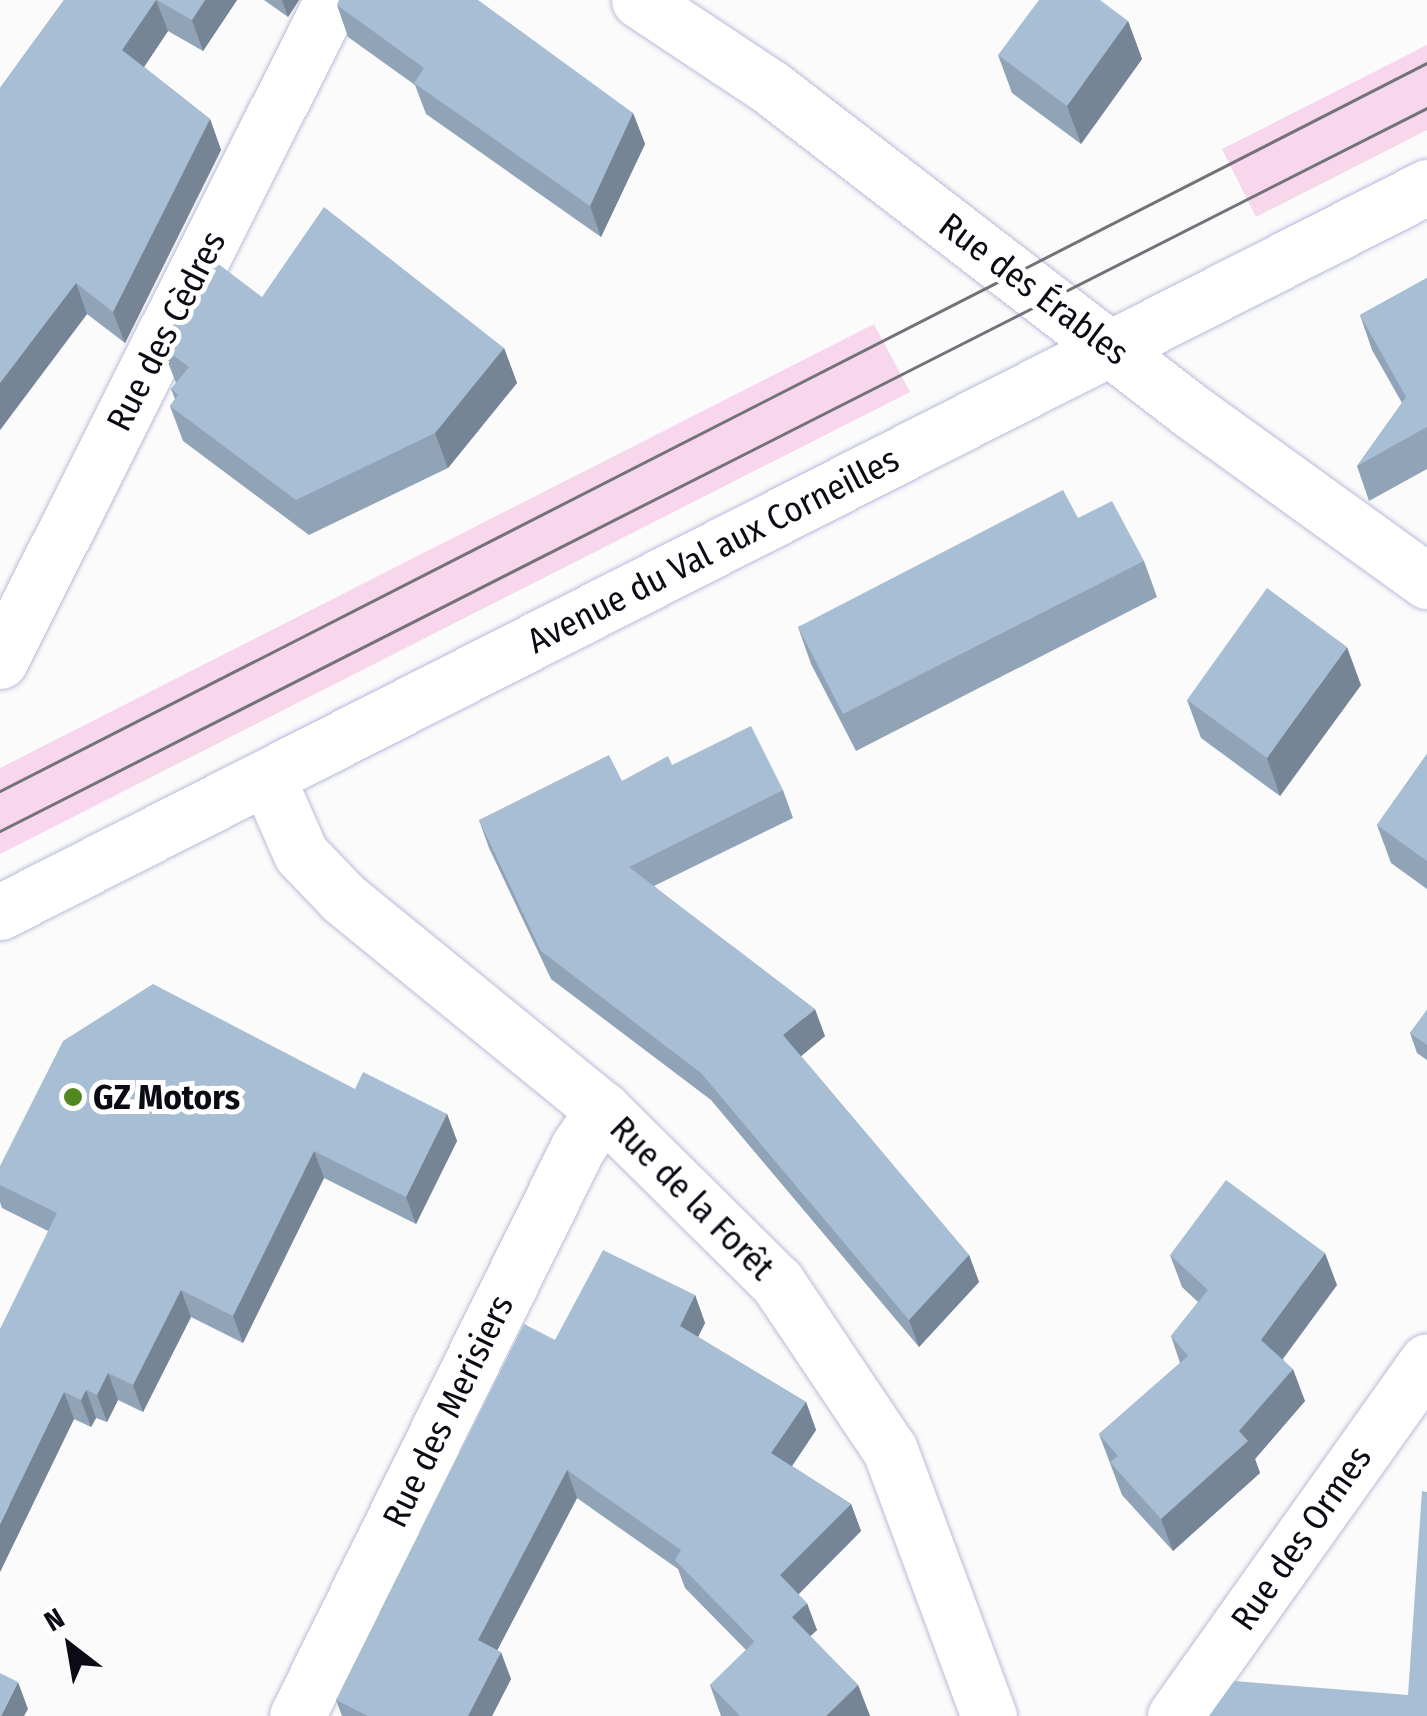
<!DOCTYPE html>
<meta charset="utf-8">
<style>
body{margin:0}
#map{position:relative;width:1427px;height:1716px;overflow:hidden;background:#fbfbfb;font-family:"Fira Sans Condensed",sans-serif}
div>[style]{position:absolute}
.green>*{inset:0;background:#f8d7ed}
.roads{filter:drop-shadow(0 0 2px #b8bcd8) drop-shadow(0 0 2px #b8bcd8)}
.minor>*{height:55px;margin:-27.5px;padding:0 27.5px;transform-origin:27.5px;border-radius:27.5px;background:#fff}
.tram>*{height:2.5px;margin:-1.25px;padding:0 1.25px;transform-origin:1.25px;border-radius:1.25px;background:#727278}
.wall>*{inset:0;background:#90a3b7}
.shaded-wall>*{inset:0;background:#768595}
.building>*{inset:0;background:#a8bed5}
.dots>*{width:28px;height:28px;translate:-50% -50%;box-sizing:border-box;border:5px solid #fff;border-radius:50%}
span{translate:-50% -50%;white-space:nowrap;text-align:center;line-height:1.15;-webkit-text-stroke:10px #fff;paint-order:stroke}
.street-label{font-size:35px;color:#0a0b15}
.poi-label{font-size:35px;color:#0a0b15;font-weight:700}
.left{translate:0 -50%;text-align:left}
.north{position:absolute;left:20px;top:1596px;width:100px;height:100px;-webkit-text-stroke:8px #fff;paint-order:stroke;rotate:329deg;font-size:28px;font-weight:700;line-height:40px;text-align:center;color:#0a0b15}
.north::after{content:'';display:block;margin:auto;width:35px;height:45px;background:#0a0b15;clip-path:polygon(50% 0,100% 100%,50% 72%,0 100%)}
</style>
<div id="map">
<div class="green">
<div style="clip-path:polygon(1427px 45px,1427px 130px,1256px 217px,1222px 149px)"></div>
<div style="clip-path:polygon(874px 324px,910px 392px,0 854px,0 768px)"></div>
</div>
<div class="roads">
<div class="minor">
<div style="left:639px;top:0;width:157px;rotate:33.6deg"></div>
<div style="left:770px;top:87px;width:531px;rotate:37.58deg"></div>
<div style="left:1191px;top:411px;width:291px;rotate:35.8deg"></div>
<div style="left:0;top:661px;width:740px;rotate:-63.33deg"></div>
<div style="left:267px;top:777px;width:84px;rotate:66.2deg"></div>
<div style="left:301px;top:854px;width:61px;rotate:46.3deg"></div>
<div style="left:343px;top:898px;width:335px;rotate:39.2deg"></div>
<div style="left:603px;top:1110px;width:245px;rotate:44.7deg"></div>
<div style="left:777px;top:1282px;width:202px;rotate:56.1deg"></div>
<div style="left:890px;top:1450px;width:284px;rotate:69.6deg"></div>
<div style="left:0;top:912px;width:1601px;rotate:-26.93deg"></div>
<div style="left:297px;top:1716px;width:635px;rotate:-63.72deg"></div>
<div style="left:578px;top:1147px;width:45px;rotate:-56deg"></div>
<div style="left:1175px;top:1716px;width:435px;rotate:-54.6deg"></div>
</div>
</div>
<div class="tram">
<div style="left:0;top:791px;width:1602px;rotate:-27.03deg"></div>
<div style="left:0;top:831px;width:1600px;rotate:-26.87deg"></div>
</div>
<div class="wall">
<div style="clip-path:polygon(64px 0,237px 0,203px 51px,168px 31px,144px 67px,210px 119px,221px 150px,125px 343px,87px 314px,0 430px,0 88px)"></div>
<div style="clip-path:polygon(264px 0,299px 0,288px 17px)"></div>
<div style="clip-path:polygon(337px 5px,633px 113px,645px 144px,601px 237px,426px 114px,415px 85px,348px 37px)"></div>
<div style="clip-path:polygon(1128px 21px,1142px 59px,1081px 144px,1012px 93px,998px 55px)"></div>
<div style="clip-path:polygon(1427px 278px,1427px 469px,1369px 501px,1357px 466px,1402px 403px,1372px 350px,1360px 315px)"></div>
<div style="clip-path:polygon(262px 297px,504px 348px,517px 383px,448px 468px,309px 535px,183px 441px,170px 406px,175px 399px,171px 389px,176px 383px,162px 347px)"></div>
<div style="clip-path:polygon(1078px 518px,1144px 561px,1157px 597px,856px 751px,811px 664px,798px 627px)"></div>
<div style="clip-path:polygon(1361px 685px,1280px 796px,1201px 738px,1187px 700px)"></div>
<div style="clip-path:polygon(1427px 754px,1427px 889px,1391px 863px,1377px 825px)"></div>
<div style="clip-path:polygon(672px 765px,783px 790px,793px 818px,654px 886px,825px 1036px,801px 1056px,969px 1255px,979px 1282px,919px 1347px,711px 1100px,551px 979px,489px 848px,479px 820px,622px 781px)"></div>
<div style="clip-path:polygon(1427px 1010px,1427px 1060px,1417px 1053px,1410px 1033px)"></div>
<div style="clip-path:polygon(355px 1089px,447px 1114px,457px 1141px,416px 1224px,324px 1178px,243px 1343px,191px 1317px,143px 1412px,118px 1400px,107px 1422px,96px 1418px,91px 1427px,74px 1419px,0 1572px,48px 1231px,2px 1208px,0 1202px,0 1185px)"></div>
<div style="clip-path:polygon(1170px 1255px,1337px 1285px,1283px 1359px,1305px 1401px,1255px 1459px,1260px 1473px,1173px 1551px,1122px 1495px,1099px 1434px,1180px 1363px,1171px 1336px,1198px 1302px,1182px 1287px)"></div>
<div style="clip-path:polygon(695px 1295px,705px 1323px,698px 1337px,806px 1402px,816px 1430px,792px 1466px,851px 1504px,861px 1531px,798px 1594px,817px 1630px,810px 1636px,858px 1685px,870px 1716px,721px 1716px,710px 1685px,746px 1650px,685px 1588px,678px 1569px,577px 1498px,497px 1650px,511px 1679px,492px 1716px,342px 1716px,336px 1700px,555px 1340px)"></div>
</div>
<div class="shaded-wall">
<div style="clip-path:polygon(156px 0,168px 31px,134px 82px,122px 50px)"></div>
<div style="clip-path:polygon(205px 0,237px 0,203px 51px,192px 20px)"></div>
<div style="clip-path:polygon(282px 0,299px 0,288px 17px)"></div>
<div style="clip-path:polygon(1128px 21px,1142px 59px,1081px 144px,1067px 106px)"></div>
<div style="clip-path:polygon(633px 113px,645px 144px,601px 237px,590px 206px)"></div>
<div style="clip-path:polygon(210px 119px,221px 150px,125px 343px,113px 312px)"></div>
<div style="clip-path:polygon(76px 283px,87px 314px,0 430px,0 383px)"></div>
<div style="clip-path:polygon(504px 348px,517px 383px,448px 468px,435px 433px)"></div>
<div style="clip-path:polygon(1347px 647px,1361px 685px,1280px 796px,1267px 758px)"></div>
<div style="clip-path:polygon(815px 1009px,825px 1036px,793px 1063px,783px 1035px)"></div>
<div style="clip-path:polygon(447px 1114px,457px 1141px,416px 1224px,406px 1197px)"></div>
<div style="clip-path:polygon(314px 1151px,324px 1178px,243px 1343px,233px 1316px)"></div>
<div style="clip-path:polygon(1325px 1253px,1337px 1285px,1273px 1372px,1261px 1340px)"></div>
<div style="clip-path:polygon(969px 1255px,979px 1282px,919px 1347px,909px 1320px)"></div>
<div style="clip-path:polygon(181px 1290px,191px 1317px,143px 1412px,133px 1385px)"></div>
<div style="clip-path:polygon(695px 1295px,705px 1323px,690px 1353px,680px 1326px)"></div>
<div style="clip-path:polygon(1293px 1369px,1305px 1401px,1255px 1459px,1260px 1473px,1173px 1551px,1161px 1519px)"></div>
<div style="clip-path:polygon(108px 1373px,118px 1400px,107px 1422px,97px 1395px)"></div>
<div style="clip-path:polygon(86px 1390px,96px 1418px,91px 1427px,81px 1400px)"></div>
<div style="clip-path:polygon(64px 1392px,74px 1419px,0 1572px,0 1524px)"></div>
<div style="clip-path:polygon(806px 1402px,816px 1430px,782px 1481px,771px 1453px)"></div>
<div style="clip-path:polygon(567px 1470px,577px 1498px,488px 1668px,478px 1640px)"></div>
<div style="clip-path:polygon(851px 1504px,861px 1531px,790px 1603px,780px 1575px)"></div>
<div style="clip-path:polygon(807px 1603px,817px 1630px,770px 1675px,760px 1647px)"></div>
<div style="clip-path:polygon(501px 1652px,511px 1679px,492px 1716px,468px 1716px)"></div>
<div style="clip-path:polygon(18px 1682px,28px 1709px,24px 1716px,1px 1716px)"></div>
<div style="clip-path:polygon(858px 1685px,870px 1716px,826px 1716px)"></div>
</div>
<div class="building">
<div style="clip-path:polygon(64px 0,156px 0,122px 50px,210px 119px,113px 312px,76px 283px,0 383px,0 88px)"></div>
<div style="clip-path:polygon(157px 0,205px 0,192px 20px)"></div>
<div style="clip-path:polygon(339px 0,478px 0,633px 113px,590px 206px,414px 83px,424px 68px,337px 5px)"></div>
<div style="clip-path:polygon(1039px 0,1100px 0,1128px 21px,1067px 106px,998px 55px)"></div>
<div style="clip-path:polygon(324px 207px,504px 348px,435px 433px,296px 500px,170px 406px,178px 395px,171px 389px,189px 367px,162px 347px,208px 256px,262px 297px)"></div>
<div style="clip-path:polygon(1427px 278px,1427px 427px,1357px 466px,1406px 397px,1360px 315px)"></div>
<div style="clip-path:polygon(1063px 490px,1078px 518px,1112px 501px,1144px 561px,843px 714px,798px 627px)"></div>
<div style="clip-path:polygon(1267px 588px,1347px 647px,1267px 758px,1187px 700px)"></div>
<div style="clip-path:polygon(751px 726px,783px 790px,629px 867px,815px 1009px,783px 1035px,969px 1255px,909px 1320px,701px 1073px,541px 951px,479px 820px,609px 755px,622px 781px,668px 756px,672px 765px)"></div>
<div style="clip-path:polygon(1427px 754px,1427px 861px,1377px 825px)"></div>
<div style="clip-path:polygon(153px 984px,355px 1089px,363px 1072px,447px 1114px,406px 1197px,314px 1151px,233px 1316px,181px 1290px,133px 1385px,108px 1373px,97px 1395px,86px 1390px,81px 1400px,64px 1392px,0 1524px,0 1329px,57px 1213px,0 1185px,0 1166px,63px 1041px)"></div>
<div style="clip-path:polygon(1427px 1010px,1427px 1045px,1410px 1033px)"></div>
<div style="clip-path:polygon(1226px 1180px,1325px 1253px,1261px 1340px,1293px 1369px,1239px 1431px,1248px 1441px,1161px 1519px,1110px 1462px,1118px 1456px,1099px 1434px,1188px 1356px,1171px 1336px,1208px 1290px,1170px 1255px)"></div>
<div style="clip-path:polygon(603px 1250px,695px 1295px,680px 1326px,806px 1402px,771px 1453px,851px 1504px,780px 1575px,807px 1603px,792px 1617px,786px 1611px,755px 1642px,675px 1560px,681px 1550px,567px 1470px,478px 1640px,501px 1652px,468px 1716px,368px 1716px,336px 1700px,524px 1324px,555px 1340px)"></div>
<div style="clip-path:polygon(1422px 1491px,1427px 1492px,1427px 1716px,1209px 1716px,1234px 1681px,1408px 1695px)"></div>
<div style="clip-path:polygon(786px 1611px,858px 1685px,826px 1716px,740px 1716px,710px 1685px)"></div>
<div style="clip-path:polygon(0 1673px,18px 1682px,1px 1716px,0 1716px)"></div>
</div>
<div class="dots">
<div style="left:73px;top:1097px;background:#528821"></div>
</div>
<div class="street-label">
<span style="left:1034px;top:289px;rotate:37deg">Rue des Érables</span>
<span style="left:166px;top:331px;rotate:-63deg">Rue des Cèdres</span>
<span style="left:713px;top:550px;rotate:-27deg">Avenue du Val aux Corneilles</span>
<span style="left:692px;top:1198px;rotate:45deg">Rue de la Forêt</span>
<span style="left:448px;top:1411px;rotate:-64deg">Rue des Merisiers</span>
<span style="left:1301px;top:1538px;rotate:-55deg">Rue des Ormes</span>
</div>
<div class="poi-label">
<span class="left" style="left:93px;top:1097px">GZ Motors</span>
</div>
<div class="north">N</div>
</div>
